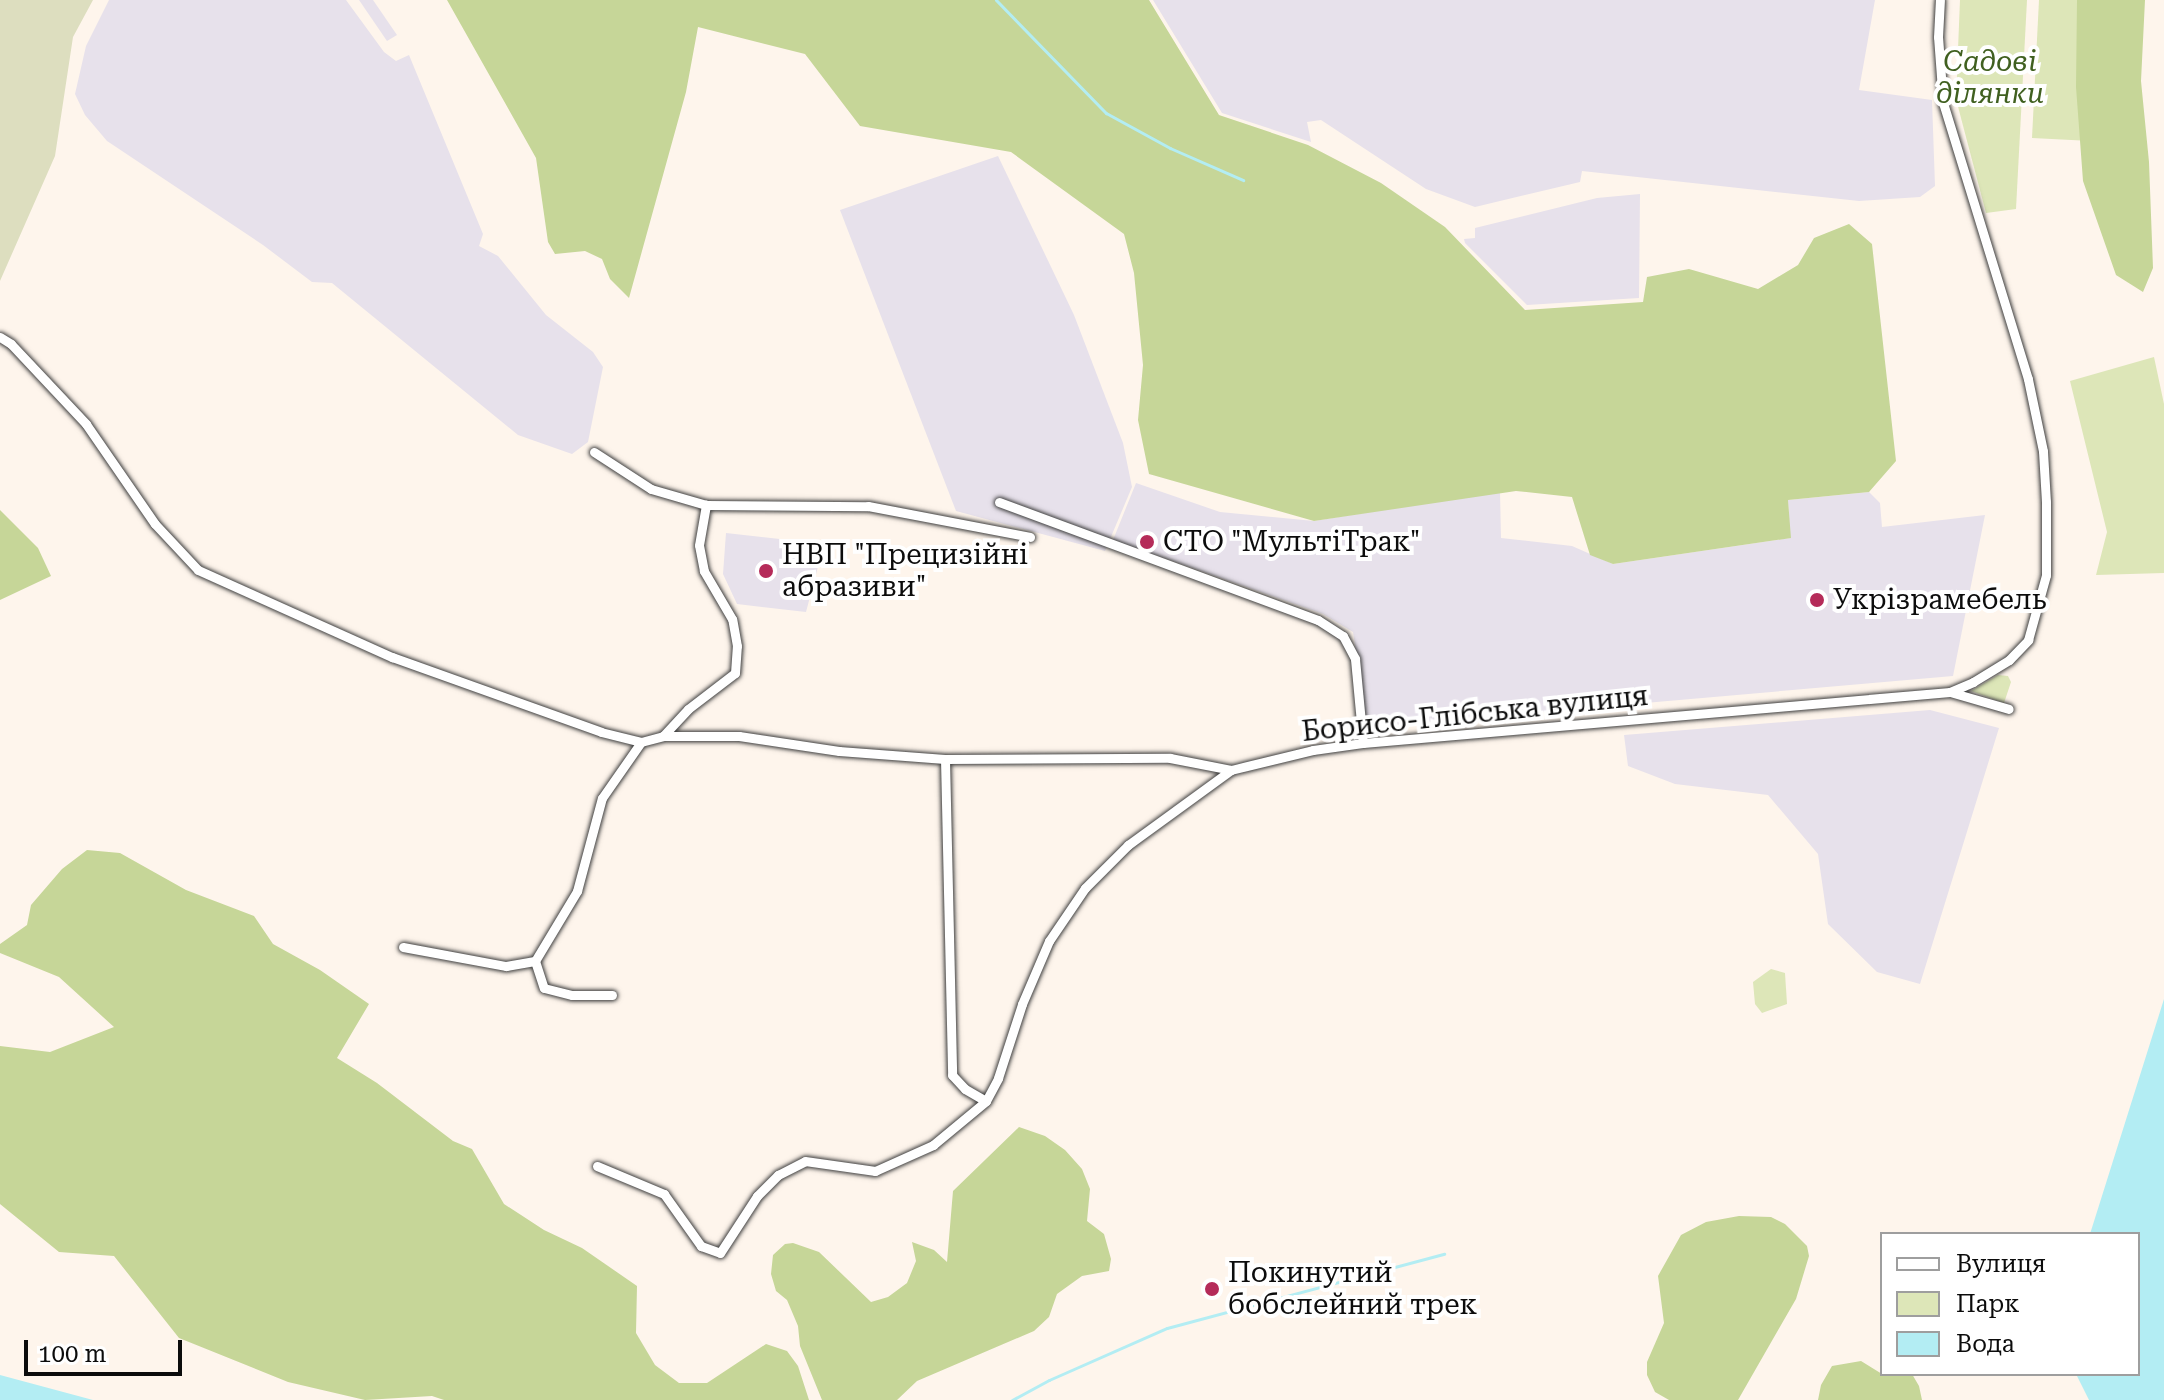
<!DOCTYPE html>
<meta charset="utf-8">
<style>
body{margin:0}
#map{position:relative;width:2164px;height:1400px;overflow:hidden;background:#fef5ec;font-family:"Roboto Serif",serif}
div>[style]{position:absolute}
.industrial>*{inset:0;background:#e7e1eb}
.green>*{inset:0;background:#dde6b8}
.forest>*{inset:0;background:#c6d698}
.cemetery>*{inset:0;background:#dddebf}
.water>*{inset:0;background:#b3edf3}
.stream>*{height:3px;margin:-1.5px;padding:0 1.5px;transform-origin:1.5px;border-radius:1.5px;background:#b3edf3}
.roads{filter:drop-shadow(0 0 2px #3f3f3f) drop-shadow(0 0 2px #3f3f3f)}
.street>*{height:9px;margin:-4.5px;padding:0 4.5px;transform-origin:4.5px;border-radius:4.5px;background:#fff}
.dots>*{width:22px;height:22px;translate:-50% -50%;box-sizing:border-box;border:4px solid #fff;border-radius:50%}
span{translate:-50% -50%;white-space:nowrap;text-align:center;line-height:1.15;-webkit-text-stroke:8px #fff;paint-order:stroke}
.park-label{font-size:28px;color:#406020;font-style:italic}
.poi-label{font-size:28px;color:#0c0c0c}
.left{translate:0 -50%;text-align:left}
.street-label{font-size:28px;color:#0c0c0c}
.legend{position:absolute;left:1880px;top:1232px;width:260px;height:144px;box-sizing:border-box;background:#fff;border:2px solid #9e9e9e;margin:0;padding:10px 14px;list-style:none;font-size:24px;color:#0c0c0c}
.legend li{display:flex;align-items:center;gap:16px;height:40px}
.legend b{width:40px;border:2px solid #9e9e9e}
.scale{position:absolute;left:24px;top:1340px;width:158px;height:36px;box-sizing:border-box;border:4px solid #0c0c0c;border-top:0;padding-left:10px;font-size:24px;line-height:28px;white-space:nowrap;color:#0c0c0c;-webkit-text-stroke:6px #fff;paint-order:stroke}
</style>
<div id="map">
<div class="industrial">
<div style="clip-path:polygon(109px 0,346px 0,384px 52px,396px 61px,409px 55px,483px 234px,479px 246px,498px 256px,546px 315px,593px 352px,603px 367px,588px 442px,572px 454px,518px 435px,332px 283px,312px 282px,263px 245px,107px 141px,85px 115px,75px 94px,86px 46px)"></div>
<div style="clip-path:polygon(359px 0,373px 0,397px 35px,387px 41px)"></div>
<div style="clip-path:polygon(1153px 0,1875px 0,1859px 90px,1932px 100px,1935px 186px,1920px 197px,1859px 201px,1582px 171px,1580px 182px,1475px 207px,1426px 189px,1321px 120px,1307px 122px,1311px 142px,1222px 113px)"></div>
<div style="clip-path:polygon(998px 156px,1074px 315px,1123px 443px,1132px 487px,1105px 551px,956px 511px,840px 210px)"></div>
<div style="clip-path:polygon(1640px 194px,1639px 298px,1527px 305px,1465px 243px,1464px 239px,1475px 238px,1475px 228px,1597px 198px)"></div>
<div style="clip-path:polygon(1136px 483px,1220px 512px,1314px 521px,1500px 491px,1501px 538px,1572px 546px,1613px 564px,1790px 538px,1788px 500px,1869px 492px,1880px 503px,1882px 527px,1985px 515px,1953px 676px,1371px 727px,1366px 718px,1353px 632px,1323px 614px,1113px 540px)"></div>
<div style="clip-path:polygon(726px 533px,824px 544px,806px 612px,737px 604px,723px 574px)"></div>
<div style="clip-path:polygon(1930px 710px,1999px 728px,1920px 984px,1877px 972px,1828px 924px,1818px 854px,1768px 795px,1675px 784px,1628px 766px,1624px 735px)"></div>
</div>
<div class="green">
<div style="clip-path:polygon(1960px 0,2027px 0,2016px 209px,1986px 213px,1956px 99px)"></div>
<div style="clip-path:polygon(2039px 0,2090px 0,2091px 141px,2032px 138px)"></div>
<div style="clip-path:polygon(2154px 357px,2164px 404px,2164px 573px,2096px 575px,2107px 532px,2070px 381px)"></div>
<div style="clip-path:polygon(1998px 675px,2008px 676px,2011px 682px,2004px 703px,1971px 691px)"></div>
<div style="clip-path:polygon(1771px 969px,1785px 973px,1787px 1004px,1762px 1013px,1755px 1004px,1753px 982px)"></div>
</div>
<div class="forest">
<div style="clip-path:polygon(447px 0,1149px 0,1219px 115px,1308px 145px,1381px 183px,1445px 227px,1525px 310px,1643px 302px,1647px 277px,1689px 269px,1758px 289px,1798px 265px,1814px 238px,1849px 224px,1872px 244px,1896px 461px,1869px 492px,1788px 500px,1791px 538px,1613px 564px,1590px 555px,1572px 497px,1516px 491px,1314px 521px,1149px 474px,1138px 420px,1143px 365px,1134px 273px,1124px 234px,1011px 152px,860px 126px,805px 54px,698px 27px,686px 92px,629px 298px,610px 279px,602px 259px,585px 251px,555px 254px,548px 242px,536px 158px)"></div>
<div style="clip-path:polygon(2077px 0,2145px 0,2141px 81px,2149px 162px,2153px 268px,2143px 292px,2116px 275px,2083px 181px,2076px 87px)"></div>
<div style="clip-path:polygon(0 510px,38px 548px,51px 576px,0 600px)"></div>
<div style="clip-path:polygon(87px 850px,120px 853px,186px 890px,254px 916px,273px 944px,320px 970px,369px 1004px,337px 1058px,377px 1083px,453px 1141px,472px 1149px,504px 1204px,544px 1230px,582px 1248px,637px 1286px,636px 1333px,655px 1365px,679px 1383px,707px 1383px,766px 1344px,787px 1351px,798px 1366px,809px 1400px,444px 1400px,432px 1396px,365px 1400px,288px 1382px,179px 1338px,114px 1256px,59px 1252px,0 1204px,0 1046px,50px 1052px,114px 1027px,59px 977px,0 953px,0 944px,27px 925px,31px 905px,62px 869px)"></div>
<div style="clip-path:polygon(1019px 1127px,1045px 1136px,1065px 1150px,1082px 1169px,1090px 1189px,1087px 1221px,1104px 1234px,1111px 1259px,1109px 1271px,1082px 1276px,1057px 1294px,1049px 1317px,1034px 1331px,917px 1381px,897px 1400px,822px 1400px,800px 1346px,798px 1326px,787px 1300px,776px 1291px,771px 1274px,773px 1255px,785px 1244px,793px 1243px,819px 1252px,871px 1302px,888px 1297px,907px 1283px,916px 1261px,912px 1242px,934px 1250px,947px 1262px,953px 1191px)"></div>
<div style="clip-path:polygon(1739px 1216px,1771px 1217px,1785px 1224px,1807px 1246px,1809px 1256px,1796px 1299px,1738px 1400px,1669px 1400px,1655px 1392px,1647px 1375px,1647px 1362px,1664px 1323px,1658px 1276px,1681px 1235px,1706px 1222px)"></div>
<div style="clip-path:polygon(1861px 1361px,1882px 1374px,1912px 1374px,1919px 1386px,1922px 1400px,1818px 1400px,1821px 1385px,1832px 1366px)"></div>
</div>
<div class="cemetery">
<div style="clip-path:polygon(0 0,93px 0,73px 37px,55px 156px,0 281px)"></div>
</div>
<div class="water">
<div style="clip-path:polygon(2164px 999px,2164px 1400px,2089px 1400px,2076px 1374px,2138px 1374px,2138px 1234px,2090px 1234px)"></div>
<div style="clip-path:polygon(0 1374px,0 1375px,93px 1400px,0 1400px)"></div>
</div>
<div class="stream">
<div style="left:996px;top:0;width:158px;rotate:45.8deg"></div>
<div style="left:1106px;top:113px;width:73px;rotate:28.7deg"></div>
<div style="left:1170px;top:148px;width:80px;rotate:23.7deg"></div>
<div style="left:1012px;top:1400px;width:42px;rotate:-28.4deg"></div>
<div style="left:1049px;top:1380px;width:129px;rotate:-23.8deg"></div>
<div style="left:1167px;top:1328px;width:287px;rotate:-15deg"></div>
</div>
<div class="roads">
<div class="street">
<div style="left:0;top:337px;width:13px;rotate:32deg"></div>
<div style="left:11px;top:344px;width:110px;rotate:46.8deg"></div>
<div style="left:86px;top:424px;width:121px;rotate:55.4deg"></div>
<div style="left:155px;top:524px;width:63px;rotate:46.9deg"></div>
<div style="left:198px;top:570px;width:213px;rotate:24.2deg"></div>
<div style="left:392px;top:657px;width:222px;rotate:19.7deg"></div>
<div style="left:601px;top:732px;width:41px;rotate:14deg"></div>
<div style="left:641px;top:742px;width:23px;rotate:-15deg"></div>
<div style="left:663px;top:736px;width:76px"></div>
<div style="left:739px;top:736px;width:101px;rotate:8.5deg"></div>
<div style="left:839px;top:751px;width:106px;rotate:4.3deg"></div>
<div style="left:945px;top:759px;width:225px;rotate:-0.3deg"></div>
<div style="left:1170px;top:758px;width:62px;rotate:11.1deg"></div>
<div style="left:1231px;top:770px;width:84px;rotate:-13.7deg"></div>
<div style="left:1313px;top:750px;width:50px;rotate:-8deg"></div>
<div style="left:1363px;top:743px;width:589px;rotate:-4.97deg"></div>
<div style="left:1950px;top:692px;width:25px;rotate:-23deg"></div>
<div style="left:1973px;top:682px;width:42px;rotate:-31.4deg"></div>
<div style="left:2009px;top:660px;width:28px;rotate:-46deg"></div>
<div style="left:2028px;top:640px;width:67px;rotate:-74.5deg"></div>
<div style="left:2046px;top:575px;width:73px;rotate:-90deg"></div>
<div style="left:2046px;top:502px;width:51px;rotate:-93.4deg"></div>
<div style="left:2043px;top:451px;width:74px;rotate:-101.8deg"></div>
<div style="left:2028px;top:379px;width:289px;rotate:-107.1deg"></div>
<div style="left:1943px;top:103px;width:66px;rotate:-94.3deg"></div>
<div style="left:1938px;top:37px;width:37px;rotate:-87deg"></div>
<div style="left:594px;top:452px;width:68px;rotate:33deg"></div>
<div style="left:651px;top:489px;width:57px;rotate:16.2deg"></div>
<div style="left:999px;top:502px;width:340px;rotate:20.3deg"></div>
<div style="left:1318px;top:620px;width:30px;rotate:33deg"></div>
<div style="left:1343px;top:636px;width:26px;rotate:62deg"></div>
<div style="left:1355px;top:659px;width:84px;rotate:84.6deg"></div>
<div style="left:1950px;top:692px;width:61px;rotate:16.1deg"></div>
<div style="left:663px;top:736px;width:37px;rotate:-47deg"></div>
<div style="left:688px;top:709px;width:59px;rotate:-37.5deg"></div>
<div style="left:735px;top:673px;width:27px;rotate:-86deg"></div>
<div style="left:737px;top:646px;width:27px;rotate:-100deg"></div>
<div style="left:732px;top:619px;width:56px;rotate:-120.3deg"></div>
<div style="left:704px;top:571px;width:26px;rotate:-101deg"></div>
<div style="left:699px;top:545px;width:41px;rotate:-80.1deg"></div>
<div style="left:706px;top:505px;width:162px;rotate:0.4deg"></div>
<div style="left:868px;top:506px;width:165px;rotate:10.8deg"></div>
<div style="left:945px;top:759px;width:316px;rotate:88.7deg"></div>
<div style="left:952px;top:1075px;width:19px;rotate:47deg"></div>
<div style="left:965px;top:1089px;width:24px;rotate:30deg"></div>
<div style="left:403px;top:947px;width:105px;rotate:10.5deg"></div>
<div style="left:506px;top:966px;width:29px;rotate:-10deg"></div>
<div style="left:535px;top:961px;width:82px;rotate:-59deg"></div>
<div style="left:577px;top:891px;width:96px;rotate:-75deg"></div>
<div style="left:602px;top:798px;width:68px;rotate:-55.1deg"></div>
<div style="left:535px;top:961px;width:28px;rotate:72deg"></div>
<div style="left:544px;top:988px;width:29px;rotate:14deg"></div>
<div style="left:572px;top:995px;width:40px"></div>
<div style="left:597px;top:1166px;width:73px;rotate:22.7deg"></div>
<div style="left:664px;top:1194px;width:64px;rotate:54.6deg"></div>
<div style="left:701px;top:1246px;width:20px;rotate:20deg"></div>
<div style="left:720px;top:1253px;width:68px;rotate:-57deg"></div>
<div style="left:757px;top:1196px;width:30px;rotate:-45deg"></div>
<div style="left:778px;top:1175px;width:30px;rotate:-27deg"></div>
<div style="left:805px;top:1161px;width:71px;rotate:8.1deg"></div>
<div style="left:875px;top:1171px;width:64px;rotate:-24.1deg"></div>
<div style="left:933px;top:1145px;width:69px;rotate:-39.7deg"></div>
<div style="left:986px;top:1101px;width:26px;rotate:-62deg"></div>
<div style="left:998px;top:1078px;width:78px;rotate:-72deg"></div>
<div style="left:1022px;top:1004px;width:69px;rotate:-66.8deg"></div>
<div style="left:1049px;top:941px;width:64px;rotate:-55.8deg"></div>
<div style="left:1085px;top:888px;width:61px;rotate:-45deg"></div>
<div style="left:1128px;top:845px;width:127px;rotate:-36.1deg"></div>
</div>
</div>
<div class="dots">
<div style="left:1147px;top:542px;background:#b52b59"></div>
<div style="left:766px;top:571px;background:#b52b59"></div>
<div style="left:1817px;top:600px;background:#b52b59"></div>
<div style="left:1212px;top:1289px;background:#b52b59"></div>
</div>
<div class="park-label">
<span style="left:1990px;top:78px">Садові<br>ділянки</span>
</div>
<div class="poi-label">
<span class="left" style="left:1163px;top:542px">СТО "МультіТрак"</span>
<span class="left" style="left:782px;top:571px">НВП "Прецизійні<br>абразиви"</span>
<span class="left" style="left:1833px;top:600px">Укрізрамебель</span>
<span class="left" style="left:1228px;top:1289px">Покинутий<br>бобслейний трек</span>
</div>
<div class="street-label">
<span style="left:1475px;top:714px;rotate:-6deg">Борисо-Глібська вулиця</span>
</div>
<ul class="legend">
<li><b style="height:10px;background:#fff"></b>Вулиця</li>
<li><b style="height:22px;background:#dde6b8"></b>Парк</li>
<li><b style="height:22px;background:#b3edf3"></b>Вода</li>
</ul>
<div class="scale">100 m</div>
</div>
